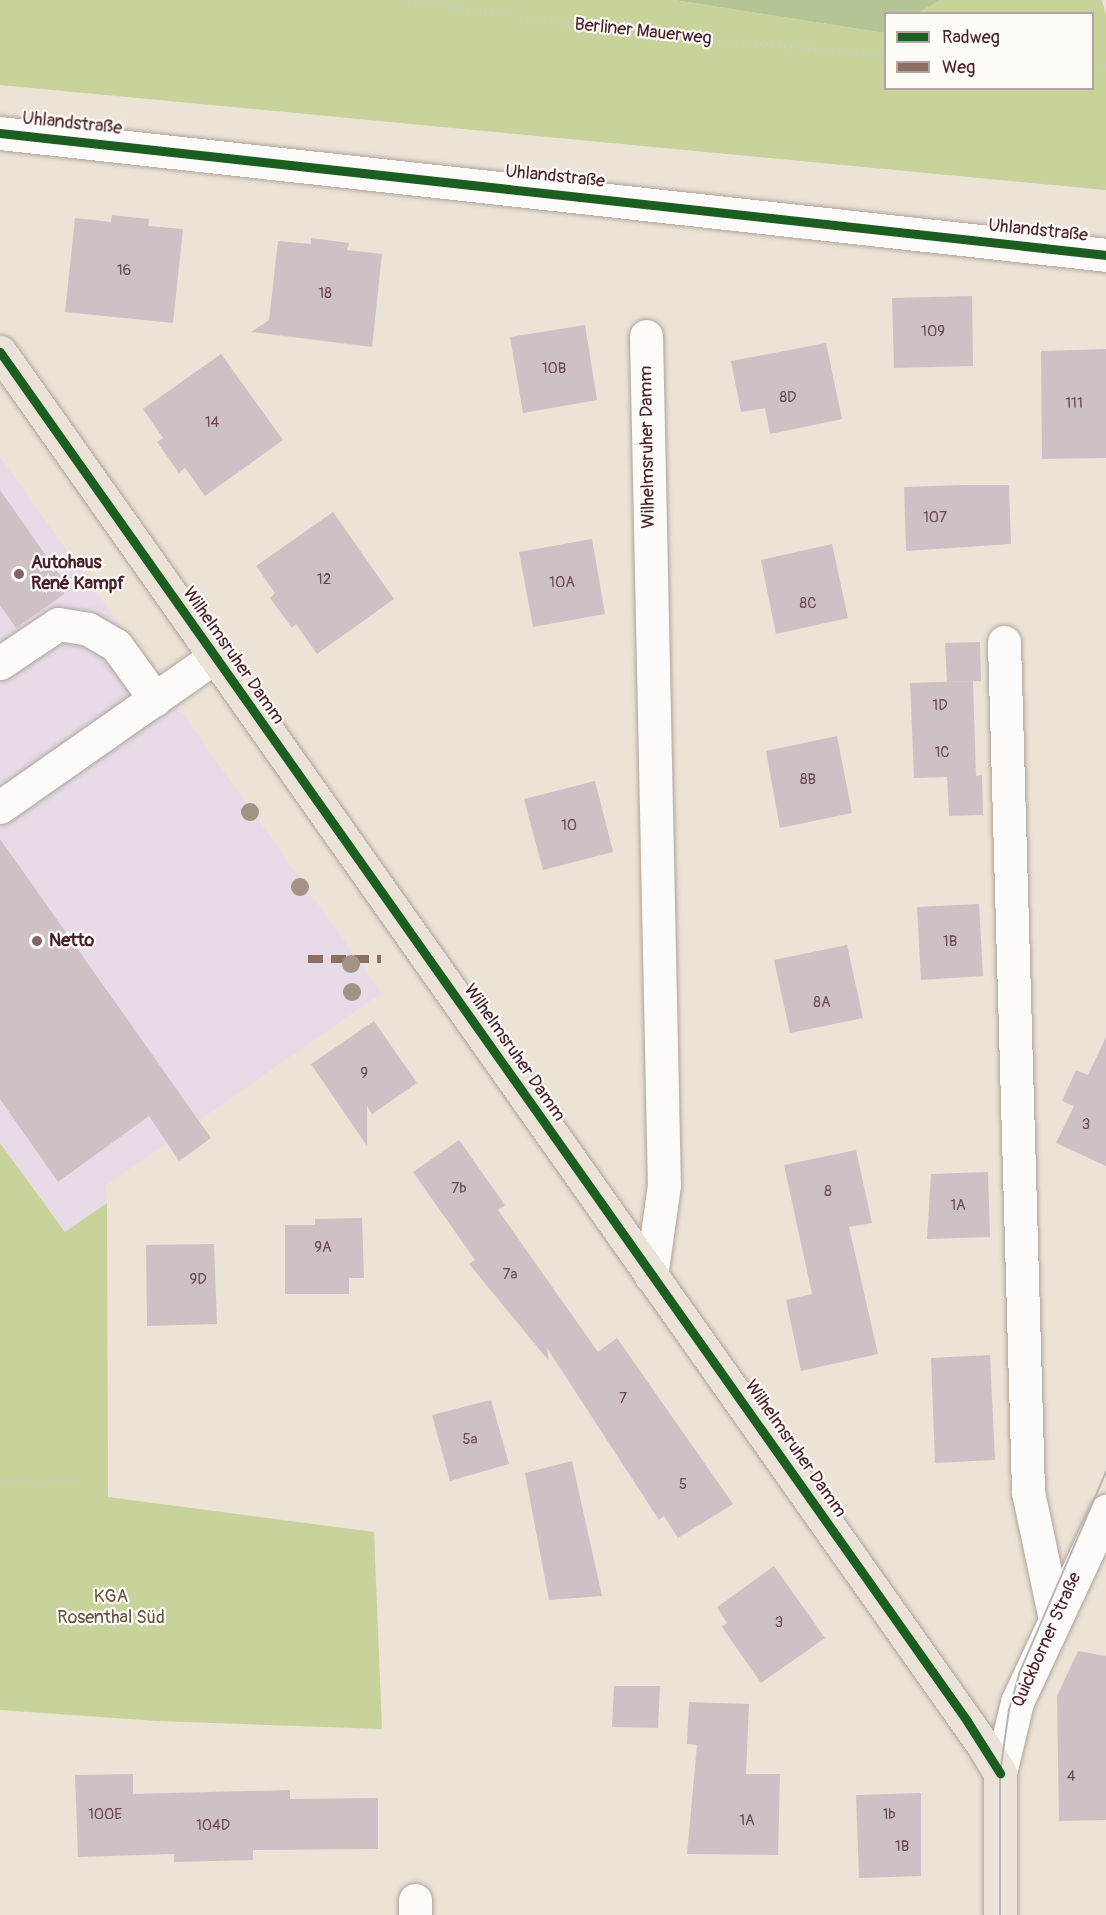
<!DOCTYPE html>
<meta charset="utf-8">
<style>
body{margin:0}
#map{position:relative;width:1106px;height:1915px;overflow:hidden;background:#ebe3d5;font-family:Pangolin,sans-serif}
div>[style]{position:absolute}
.built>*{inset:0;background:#e6dbe6}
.green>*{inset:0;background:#c8d39c}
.forest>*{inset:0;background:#b5c495}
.building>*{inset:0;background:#cec1c5}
.path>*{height:4px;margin-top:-2px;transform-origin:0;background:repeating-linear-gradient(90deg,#cfcac7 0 1.5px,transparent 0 6px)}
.roads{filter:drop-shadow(0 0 2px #ada39d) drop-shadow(0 0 2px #ada39d)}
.minor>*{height:33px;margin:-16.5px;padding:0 16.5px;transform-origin:16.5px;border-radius:16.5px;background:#fcfbf9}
.major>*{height:33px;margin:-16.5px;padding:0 16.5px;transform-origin:16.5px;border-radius:16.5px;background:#ece3d8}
.tram>*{height:1.5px;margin:-0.75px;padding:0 0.75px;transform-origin:0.75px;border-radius:0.75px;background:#bab3b3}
.quiet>*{height:8px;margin-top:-4px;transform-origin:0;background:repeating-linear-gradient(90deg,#8d6e63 0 15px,transparent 0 23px)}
.cycleway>*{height:9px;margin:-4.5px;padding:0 4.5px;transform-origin:4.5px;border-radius:4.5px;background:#1b5e20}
.trees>*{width:18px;height:18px;margin:-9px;border-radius:50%;background:#a29382}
.dots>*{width:16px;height:16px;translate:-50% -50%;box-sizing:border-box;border:3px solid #fdfcf7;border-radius:50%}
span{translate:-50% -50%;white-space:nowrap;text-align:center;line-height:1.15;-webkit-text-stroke:4.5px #fdfcf7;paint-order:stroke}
.number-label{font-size:15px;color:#6b4852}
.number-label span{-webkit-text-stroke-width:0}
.street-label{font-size:18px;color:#4a1f2b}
.poi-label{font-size:18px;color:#4a1f2b;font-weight:700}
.left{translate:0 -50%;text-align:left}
.park-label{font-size:18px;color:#67513f}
.legend{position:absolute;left:884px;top:12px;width:210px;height:78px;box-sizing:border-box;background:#fdfcf7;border:2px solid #b5a4a5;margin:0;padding:8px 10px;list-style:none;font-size:18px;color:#4a1f2b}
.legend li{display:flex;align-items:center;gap:12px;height:30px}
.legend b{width:30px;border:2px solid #b5a4a5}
</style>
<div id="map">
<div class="built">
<div style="clip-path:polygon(0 457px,381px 993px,105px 1186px,107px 1203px,66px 1232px,0 1143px)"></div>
</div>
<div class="green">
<div style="clip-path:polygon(0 0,674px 0,885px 33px,886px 88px,1092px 88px,1092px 14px,918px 13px,940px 0,1102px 0,1106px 15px,1106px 190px,0 85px)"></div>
<div style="clip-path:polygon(0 1143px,65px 1232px,107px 1203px,108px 1497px,374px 1532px,382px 1729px,157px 1721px,0 1710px)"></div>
</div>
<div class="forest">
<div style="clip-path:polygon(674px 0,940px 0,918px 13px,886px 14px,885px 33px)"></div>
</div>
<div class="building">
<div style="clip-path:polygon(112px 215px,149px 219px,148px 226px,183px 229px,173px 323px,65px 312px,75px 218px,111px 222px)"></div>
<div style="clip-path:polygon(311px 238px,349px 243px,347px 250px,382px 254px,372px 347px,251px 332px,269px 320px,278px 241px,311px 244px)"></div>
<div style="clip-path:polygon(972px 296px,973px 366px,894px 368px,892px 298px)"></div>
<div style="clip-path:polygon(585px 325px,597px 400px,523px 413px,510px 337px)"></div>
<div style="clip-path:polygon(826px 343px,842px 419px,770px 434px,765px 408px,741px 412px,731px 361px)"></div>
<div style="clip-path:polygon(1106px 349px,1106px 458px,1042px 459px,1041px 351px)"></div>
<div style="clip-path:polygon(221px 354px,283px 440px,205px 496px,185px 468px,179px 473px,157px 442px,163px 438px,143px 409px)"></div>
<div style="clip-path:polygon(963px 485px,1009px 485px,1011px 544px,906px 551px,904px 487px)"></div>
<div style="clip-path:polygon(0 490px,70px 590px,16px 628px,0 605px)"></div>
<div style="clip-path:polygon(333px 512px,394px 599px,317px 654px,296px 624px,292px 628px,270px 598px,275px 593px,256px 566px)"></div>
<div style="clip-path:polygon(592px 539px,605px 614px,533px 627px,519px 552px)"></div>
<div style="clip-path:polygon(832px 544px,848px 618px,776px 634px,761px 560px)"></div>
<div style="clip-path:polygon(980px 642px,981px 681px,947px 682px,945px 643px)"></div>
<div style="clip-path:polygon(973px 681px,976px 776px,982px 775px,983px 815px,949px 816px,947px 777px,914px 778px,910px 683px)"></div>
<div style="clip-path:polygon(837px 736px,852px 813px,780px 828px,766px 751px)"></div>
<div style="clip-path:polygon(595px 781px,613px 852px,543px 870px,524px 799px)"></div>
<div style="clip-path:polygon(0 839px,211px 1138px,179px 1161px,149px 1116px,58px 1182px,0 1099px)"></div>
<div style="clip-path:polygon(979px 904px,983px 976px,921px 980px,917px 907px)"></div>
<div style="clip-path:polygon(847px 945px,863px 1018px,790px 1033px,774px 960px)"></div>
<div style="clip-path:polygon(374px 1021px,417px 1083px,372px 1114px,367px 1106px,367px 1146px,311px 1064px)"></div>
<div style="clip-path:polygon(1106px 1037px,1106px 1166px,1056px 1143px,1074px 1106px,1062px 1101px,1076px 1070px,1088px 1075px)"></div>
<div style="clip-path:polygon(459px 1140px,505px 1205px,498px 1210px,598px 1352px,617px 1338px,733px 1504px,678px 1538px,664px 1516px,659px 1520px,547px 1348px,549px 1361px,469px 1264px,475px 1260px,413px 1172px)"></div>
<div style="clip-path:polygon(856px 1150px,872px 1223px,849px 1227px,878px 1354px,801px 1371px,786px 1300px,812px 1294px,784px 1165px)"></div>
<div style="clip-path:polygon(988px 1172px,990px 1237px,927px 1239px,931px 1174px)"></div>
<div style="clip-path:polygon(362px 1218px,364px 1278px,349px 1278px,349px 1294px,285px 1294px,285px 1225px,315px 1225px,315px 1219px)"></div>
<div style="clip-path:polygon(214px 1244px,217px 1324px,147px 1326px,146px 1245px)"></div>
<div style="clip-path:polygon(990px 1355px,995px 1460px,935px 1463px,931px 1358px)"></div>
<div style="clip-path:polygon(491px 1400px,509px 1464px,450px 1481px,432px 1415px)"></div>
<div style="clip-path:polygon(572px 1461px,602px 1596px,549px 1600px,525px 1473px)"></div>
<div style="clip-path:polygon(774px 1566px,825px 1638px,761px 1683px,722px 1627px,727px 1623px,717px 1607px)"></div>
<div style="clip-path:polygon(1078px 1651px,1106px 1656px,1106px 1820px,1059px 1821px,1057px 1696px)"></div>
<div style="clip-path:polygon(614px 1686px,660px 1686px,658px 1728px,612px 1727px)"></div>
<div style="clip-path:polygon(689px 1702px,749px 1704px,746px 1774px,780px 1774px,778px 1855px,687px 1854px,697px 1745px,687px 1744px)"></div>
<div style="clip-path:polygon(133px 1774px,133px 1794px,290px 1790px,290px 1799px,378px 1798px,378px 1849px,253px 1850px,253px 1860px,174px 1862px,174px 1854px,78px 1857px,75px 1775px)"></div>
<div style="clip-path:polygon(921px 1793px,921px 1876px,859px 1878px,856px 1795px)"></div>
</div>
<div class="path">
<div style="left:402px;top:0;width:211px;rotate:8.2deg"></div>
<div style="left:611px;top:30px;width:276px;rotate:5.4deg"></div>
<div style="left:1092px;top:65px;width:14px"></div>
<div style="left:0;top:1482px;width:82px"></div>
</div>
<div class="roads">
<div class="minor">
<div style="left:0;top:133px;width:1113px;rotate:6.29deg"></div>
<div style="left:646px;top:336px;width:849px;rotate:88.79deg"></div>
<div style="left:664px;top:1185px;width:92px;rotate:98.1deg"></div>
<div style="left:1004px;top:642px;width:850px;rotate:88.38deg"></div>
<div style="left:1028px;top:1492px;width:130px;rotate:78deg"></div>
<div style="left:0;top:663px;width:70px;rotate:-33.9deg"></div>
<div style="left:58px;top:624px;width:30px;rotate:9deg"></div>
<div style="left:88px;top:629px;width:32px;rotate:30deg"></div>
<div style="left:116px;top:645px;width:67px;rotate:54.2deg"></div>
<div style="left:0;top:807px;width:260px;rotate:-35deg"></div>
<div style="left:1000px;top:1773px;width:73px;rotate:-76.5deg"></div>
<div style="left:1017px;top:1702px;width:211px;rotate:-65deg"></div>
<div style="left:415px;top:1915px;width:15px;rotate:-90deg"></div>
</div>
<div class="major">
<div style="left:0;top:352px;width:1705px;rotate:54.79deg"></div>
<div style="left:983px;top:1745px;width:33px;rotate:59deg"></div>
<div style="left:1000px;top:1773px;width:142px;rotate:90deg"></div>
</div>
</div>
<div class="tram">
<div style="left:1000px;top:1915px;width:142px;rotate:-90deg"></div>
<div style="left:1000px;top:1773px;width:64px;rotate:-81.9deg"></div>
<div style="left:1009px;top:1710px;width:37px;rotate:-74deg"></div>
<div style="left:1019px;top:1674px;width:220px;rotate:-66.7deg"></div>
</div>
<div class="quiet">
<div style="left:308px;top:959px;width:73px"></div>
</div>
<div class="cycleway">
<div style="left:0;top:133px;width:1113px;rotate:6.29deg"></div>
<div style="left:0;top:352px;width:1676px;rotate:54.76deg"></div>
<div style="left:967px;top:1721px;width:62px;rotate:57.6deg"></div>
</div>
<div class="trees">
<div style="left:250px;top:812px"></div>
<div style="left:300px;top:887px"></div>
<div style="left:351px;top:964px"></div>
<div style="left:352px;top:992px"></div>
</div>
<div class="dots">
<div style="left:19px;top:574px;background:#826466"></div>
<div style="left:37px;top:941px;background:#826466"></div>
</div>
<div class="number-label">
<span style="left:124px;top:271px">16</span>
<span style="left:325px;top:294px">18</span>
<span style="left:933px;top:332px">109</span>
<span style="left:554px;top:369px">10B</span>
<span style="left:788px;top:398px">8D</span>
<span style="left:1074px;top:404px">111</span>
<span style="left:212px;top:423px">14</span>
<span style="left:935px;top:518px">107</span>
<span style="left:324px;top:580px">12</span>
<span style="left:562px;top:583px">10A</span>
<span style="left:808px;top:604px">8C</span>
<span style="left:940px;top:706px">1D</span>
<span style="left:942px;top:753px">1C</span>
<span style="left:808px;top:780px">8B</span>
<span style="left:569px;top:826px">10</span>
<span style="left:950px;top:942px">1B</span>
<span style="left:822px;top:1003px">8A</span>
<span style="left:364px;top:1074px">9</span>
<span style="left:1086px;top:1125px">3</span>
<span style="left:459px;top:1189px">7b</span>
<span style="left:828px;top:1192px">8</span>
<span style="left:958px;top:1206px">1A</span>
<span style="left:323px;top:1248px">9A</span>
<span style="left:510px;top:1275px">7a</span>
<span style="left:198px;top:1280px">9D</span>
<span style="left:623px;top:1399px">7</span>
<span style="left:470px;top:1440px">5a</span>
<span style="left:683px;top:1485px">5</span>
<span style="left:779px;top:1623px">3</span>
<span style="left:1071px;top:1777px">4</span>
<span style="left:105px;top:1815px">100E</span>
<span style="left:889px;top:1815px">1b</span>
<span style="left:747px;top:1821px">1A</span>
<span style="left:213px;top:1826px">104D</span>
<span style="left:902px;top:1847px">1B</span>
</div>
<div class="street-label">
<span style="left:643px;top:32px;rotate:6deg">Berliner Mauerweg</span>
<span style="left:72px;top:124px;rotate:6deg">Uhlandstraße</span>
<span style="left:555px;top:177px;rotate:6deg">Uhlandstraße</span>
<span style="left:1038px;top:231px;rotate:6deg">Uhlandstraße</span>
<span style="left:648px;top:447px;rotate:-91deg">Wilhelmsruher Damm</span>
<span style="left:233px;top:656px;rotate:55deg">Wilhelmsruher Damm</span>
<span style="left:514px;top:1053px;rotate:55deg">Wilhelmsruher Damm</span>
<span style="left:795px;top:1449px;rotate:55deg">Wilhelmsruher Damm</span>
<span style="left:1047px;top:1640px;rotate:-66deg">Quickborner Straße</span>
</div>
<div class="poi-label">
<span class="left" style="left:31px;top:574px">Autohaus<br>René Kampf</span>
<span class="left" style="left:49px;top:941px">Netto</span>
</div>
<div class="park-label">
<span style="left:111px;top:1608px">KGA<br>Rosenthal Süd</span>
</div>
<ul class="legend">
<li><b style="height:8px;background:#1b5e20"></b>Radweg</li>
<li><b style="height:8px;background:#8d6e63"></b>Weg</li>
</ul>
</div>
